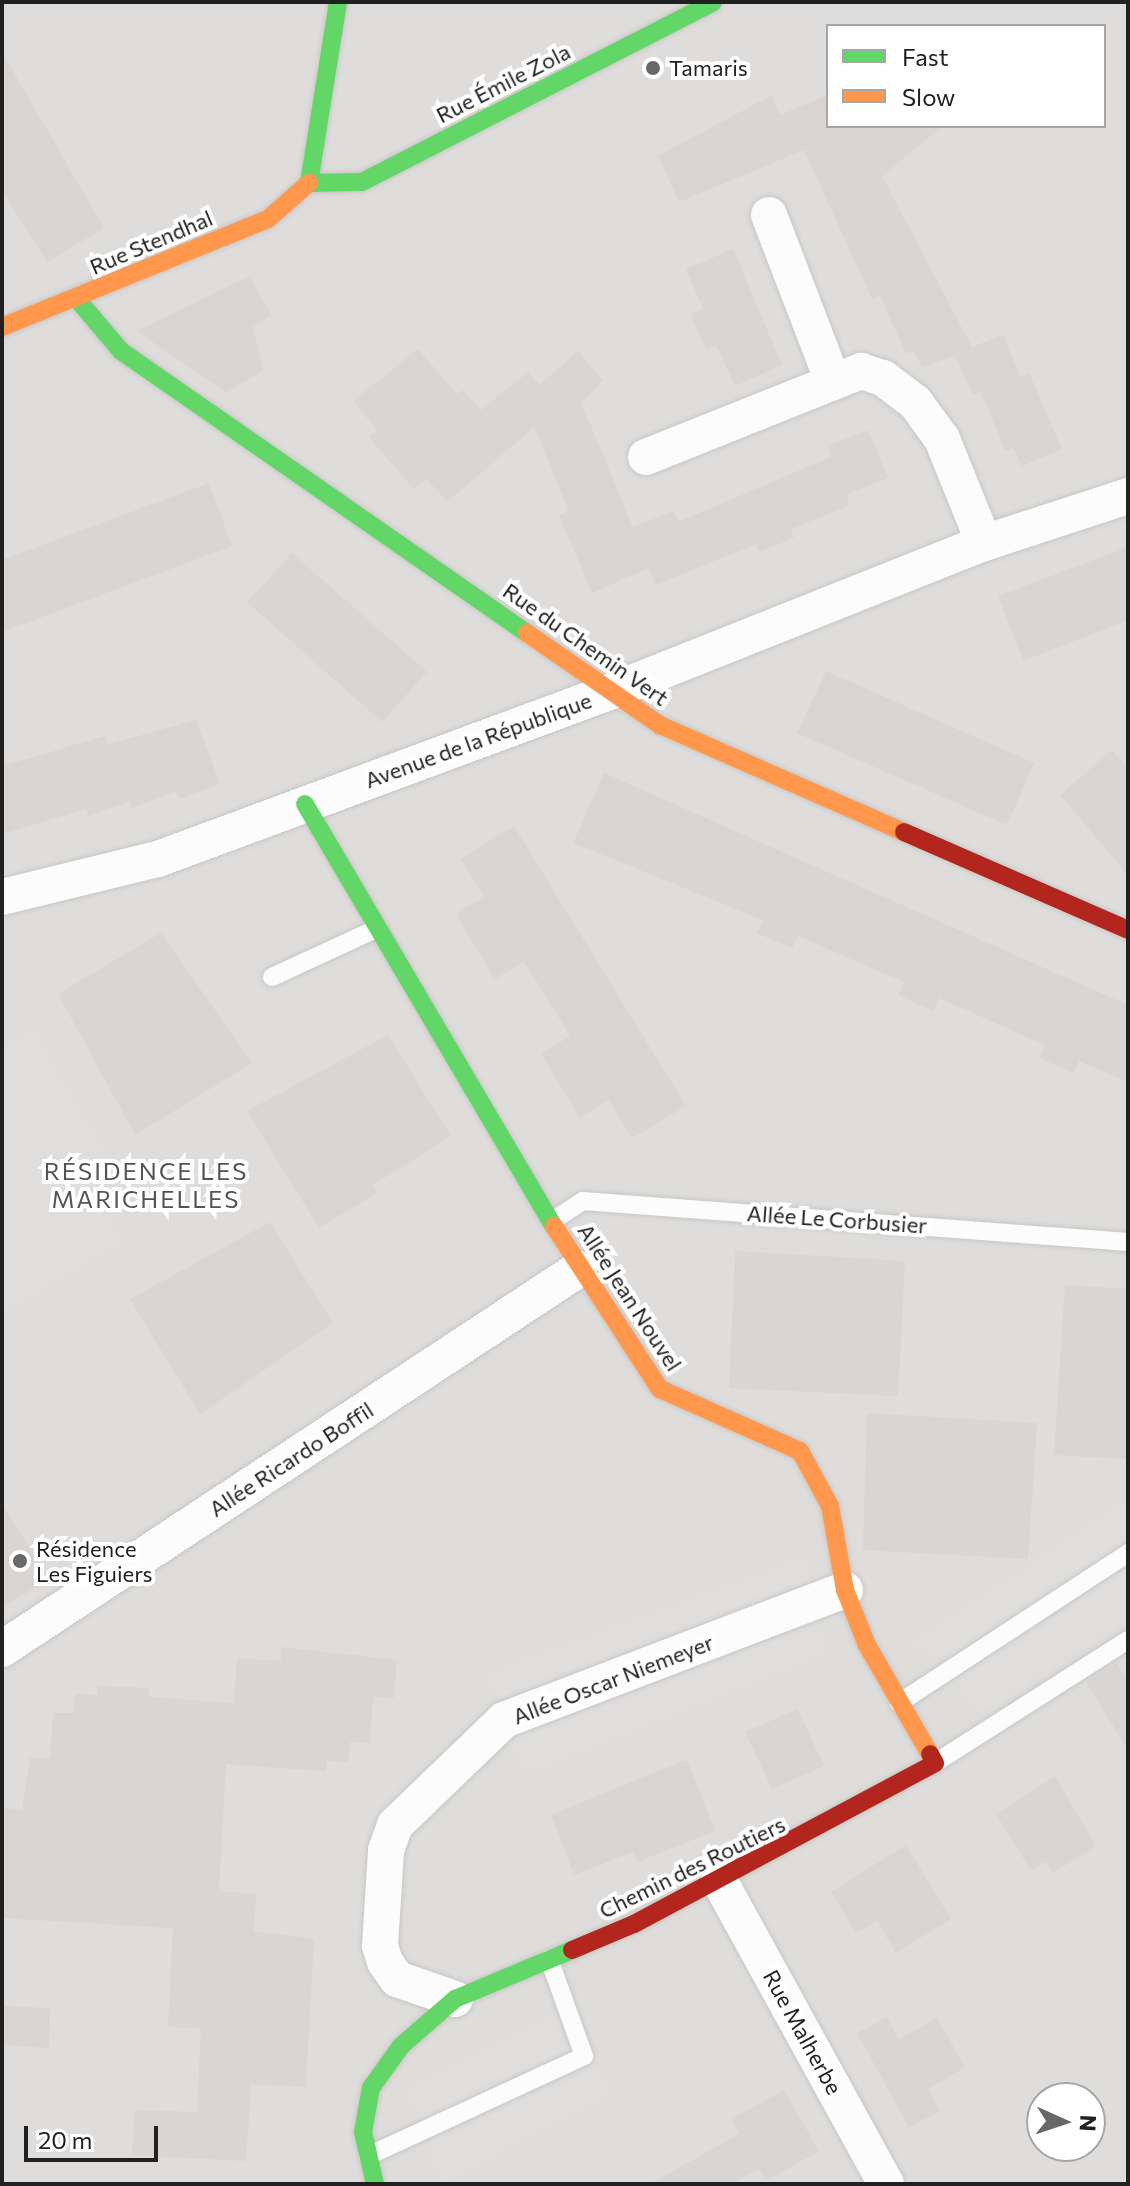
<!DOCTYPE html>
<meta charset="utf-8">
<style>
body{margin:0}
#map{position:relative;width:1130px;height:2186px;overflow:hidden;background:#efedea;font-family:Commissioner,sans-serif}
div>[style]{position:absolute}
.residential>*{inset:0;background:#dedddb}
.parking>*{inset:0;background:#dfdedd}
.building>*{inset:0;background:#d8d5d3}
.roads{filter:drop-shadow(0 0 2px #c8c7c6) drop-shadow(0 0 2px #c8c7c6)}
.lane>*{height:18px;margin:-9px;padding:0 9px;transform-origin:9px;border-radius:9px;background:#fdfcfc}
.street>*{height:36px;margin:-18px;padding:0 18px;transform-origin:18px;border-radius:18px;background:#fdfcfc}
.fast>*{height:18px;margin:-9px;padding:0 9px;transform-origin:9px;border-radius:9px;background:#63d668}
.slow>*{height:18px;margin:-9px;padding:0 9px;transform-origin:9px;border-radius:9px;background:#ff974d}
.jam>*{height:18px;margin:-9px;padding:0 9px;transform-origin:9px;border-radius:9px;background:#b3261e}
.dots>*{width:22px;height:22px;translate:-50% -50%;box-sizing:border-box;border:4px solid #fff;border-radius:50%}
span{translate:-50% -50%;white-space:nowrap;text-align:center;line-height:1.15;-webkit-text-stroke:8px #fff;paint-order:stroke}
.poi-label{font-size:22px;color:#212121}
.left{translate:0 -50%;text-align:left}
.street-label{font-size:22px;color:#212121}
.neighbourhood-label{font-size:24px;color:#545454;letter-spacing:2px}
.frame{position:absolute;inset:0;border:4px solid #212121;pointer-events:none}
.legend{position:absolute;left:826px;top:24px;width:280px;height:104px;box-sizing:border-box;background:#fff;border:2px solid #a6a6a6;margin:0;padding:10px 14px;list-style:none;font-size:24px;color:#212121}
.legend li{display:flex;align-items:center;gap:16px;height:40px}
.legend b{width:40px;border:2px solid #a6a6a6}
.north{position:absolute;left:1026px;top:2082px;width:80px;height:80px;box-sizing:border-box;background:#fff;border:2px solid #a6a6a6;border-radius:50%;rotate:93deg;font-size:22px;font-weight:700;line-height:32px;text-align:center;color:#212121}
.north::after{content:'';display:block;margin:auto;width:28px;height:36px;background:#696867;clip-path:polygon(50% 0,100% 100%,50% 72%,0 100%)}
.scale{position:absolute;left:24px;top:2126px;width:134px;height:36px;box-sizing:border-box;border:4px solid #212121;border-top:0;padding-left:10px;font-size:24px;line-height:28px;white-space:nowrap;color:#212121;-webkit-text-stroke:6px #fff;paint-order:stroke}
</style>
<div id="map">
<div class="residential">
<div style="clip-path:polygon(evenodd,2px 2px,1128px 2px,1128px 2184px,2px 2184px,2px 2px,828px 26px,1104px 26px,1104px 126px,828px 126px,828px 26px,2px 2px,1042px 2098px,1090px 2098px,1090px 2146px,1042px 2146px,1042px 2098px)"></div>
</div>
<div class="parking">
<div style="clip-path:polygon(33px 1031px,107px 1157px,81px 1173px,121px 1242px,2px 1313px,2px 1050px)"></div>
<div style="clip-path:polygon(1128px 1500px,1128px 1618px,976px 1714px,944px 1660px,912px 1644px)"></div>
<div style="clip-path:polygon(804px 1558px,818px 1600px,809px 1604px,828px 1653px,525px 1773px,486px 1674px)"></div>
<div style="clip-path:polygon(576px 2002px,608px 2094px,443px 2182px,407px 2088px)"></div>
</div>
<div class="building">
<div style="clip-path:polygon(2px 52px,104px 228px,47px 262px,2px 191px)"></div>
<div style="clip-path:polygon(772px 95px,780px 115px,828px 95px,828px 126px,942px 126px,882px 176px,972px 347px,1003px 335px,1020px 376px,1029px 373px,1062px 449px,1022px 466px,1013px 448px,1005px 451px,981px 392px,973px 395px,955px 355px,922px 368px,914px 351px,906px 354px,880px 296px,872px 299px,804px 150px,679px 202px,658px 156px)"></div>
<div style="clip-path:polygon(733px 249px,782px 365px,735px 386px,716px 345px,706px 349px,698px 333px,691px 314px,703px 309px,686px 269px)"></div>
<div style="clip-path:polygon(250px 276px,271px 315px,253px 327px,263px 370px,226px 393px,137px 331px)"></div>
<div style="clip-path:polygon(418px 349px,457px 394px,463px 390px,481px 410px,528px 372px,540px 385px,578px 351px,603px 381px,581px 402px,633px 527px,674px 511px,678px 522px,831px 457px,827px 446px,868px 430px,888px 478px,846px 495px,850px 505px,791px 529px,794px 538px,759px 552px,756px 544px,655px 585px,649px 568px,592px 593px,559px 515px,569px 511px,534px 427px,447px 502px,427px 479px,414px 489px,369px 437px,377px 430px,353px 401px)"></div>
<div style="clip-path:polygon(209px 483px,232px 546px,2px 632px,2px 560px)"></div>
<div style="clip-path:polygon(1128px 547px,1128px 620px,1023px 661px,998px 596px)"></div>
<div style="clip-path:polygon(292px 553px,427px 672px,382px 722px,247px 602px)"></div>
<div style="clip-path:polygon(826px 671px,1034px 763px,1007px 825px,797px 733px)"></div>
<div style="clip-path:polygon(196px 720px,220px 784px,179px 799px,176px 791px,132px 808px,130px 801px,89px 816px,86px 809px,2px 834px,2px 766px,105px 736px,109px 744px)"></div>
<div style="clip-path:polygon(1112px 750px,1128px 769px,1128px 875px,1060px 795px)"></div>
<div style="clip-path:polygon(604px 773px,1128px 1005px,1128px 1082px,1079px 1061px,1074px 1073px,1039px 1058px,1045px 1045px,939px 998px,933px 1011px,898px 995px,904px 982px,798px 936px,792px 948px,757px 933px,763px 920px,573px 843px)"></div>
<div style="clip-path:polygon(514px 826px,686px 1106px,632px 1138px,609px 1100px,580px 1118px,541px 1054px,570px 1036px,524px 961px,495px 979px,456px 914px,484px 897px,461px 859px)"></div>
<div style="clip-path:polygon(161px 933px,252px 1063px,135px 1135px,58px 994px)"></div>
<div style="clip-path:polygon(388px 1035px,451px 1136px,373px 1185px,377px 1193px,319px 1228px,247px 1111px)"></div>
<div style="clip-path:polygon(270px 1222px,333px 1323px,200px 1414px,130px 1299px)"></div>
<div style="clip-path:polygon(735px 1251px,905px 1261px,898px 1396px,729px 1388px)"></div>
<div style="clip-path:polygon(1065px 1285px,1128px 1289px,1128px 1459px,1054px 1455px)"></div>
<div style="clip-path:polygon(867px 1413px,1037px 1423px,1028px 1559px,863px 1550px)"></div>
<div style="clip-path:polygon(2px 1504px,49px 1579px,2px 1608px)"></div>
<div style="clip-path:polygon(281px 1647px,397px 1660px,394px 1698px,373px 1697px,370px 1743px,350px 1742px,348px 1762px,327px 1761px,326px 1771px,226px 1764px,219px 1891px,256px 1894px,254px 1931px,314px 1939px,306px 2087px,251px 2084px,246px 2161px,132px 2155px,135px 2110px,197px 2112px,201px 2028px,168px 2027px,173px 1928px,2px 1918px,2px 1808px,22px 1810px,30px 1758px,50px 1758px,53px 1713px,73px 1713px,75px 1694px,97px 1695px,98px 1686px,149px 1688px,149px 1697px,234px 1703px,237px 1659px,281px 1660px)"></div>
<div style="clip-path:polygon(1116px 1663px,1128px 1683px,1128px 1750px,1086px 1682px)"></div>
<div style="clip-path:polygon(798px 1709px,824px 1766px,772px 1789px,745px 1732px)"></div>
<div style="clip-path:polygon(687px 1759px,715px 1831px,637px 1862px,633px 1852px,574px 1875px,551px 1815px)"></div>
<div style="clip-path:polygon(1055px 1776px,1096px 1846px,1053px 1873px,1046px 1862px,1031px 1871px,996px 1814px)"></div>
<div style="clip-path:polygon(906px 1845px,951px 1919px,896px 1953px,877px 1921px,856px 1933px,831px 1892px)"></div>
<div style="clip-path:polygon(2px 2006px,50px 2008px,49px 2048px,2px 2045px)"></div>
<div style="clip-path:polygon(887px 2017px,899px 2039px,937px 2018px,965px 2067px,928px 2089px,940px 2111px,909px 2127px,857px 2033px)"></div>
<div style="clip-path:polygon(784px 2090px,819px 2151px,766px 2181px,759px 2169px,731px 2184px,650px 2184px,739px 2134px,732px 2119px)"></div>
</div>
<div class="roads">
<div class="lane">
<div style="left:272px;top:977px;width:117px;rotate:-24.8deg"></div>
<div style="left:552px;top:1221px;width:37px;rotate:-33deg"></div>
<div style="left:583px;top:1201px;width:547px;rotate:4.3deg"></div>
<div style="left:899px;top:1703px;width:274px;rotate:-33.2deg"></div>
<div style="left:935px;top:1763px;width:229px;rotate:-32.5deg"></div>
<div style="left:368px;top:2156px;width:238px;rotate:-24.8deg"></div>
<div style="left:584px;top:2056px;width:103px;rotate:-109.8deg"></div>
</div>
<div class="street">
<div style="left:769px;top:215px;width:179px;rotate:69deg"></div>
<div style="left:646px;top:457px;width:232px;rotate:-21.8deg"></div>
<div style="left:861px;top:371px;width:23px;rotate:18deg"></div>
<div style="left:883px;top:378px;width:40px;rotate:37deg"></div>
<div style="left:915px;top:402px;width:46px;rotate:53.9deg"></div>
<div style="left:942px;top:439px;width:112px;rotate:68deg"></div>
<div style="left:2px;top:897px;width:161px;rotate:-13.7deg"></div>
<div style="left:158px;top:859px;width:481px;rotate:-20.3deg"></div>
<div style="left:609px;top:692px;width:404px;rotate:-21.7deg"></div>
<div style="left:984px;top:543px;width:151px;rotate:-18.1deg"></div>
<div style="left:2px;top:1649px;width:691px;rotate:-33.37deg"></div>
<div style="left:719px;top:1880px;width:347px;rotate:61.2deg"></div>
<div style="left:455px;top:1999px;width:61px;rotate:-161deg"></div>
<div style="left:397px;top:1979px;width:21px;rotate:-125deg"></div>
<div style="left:385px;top:1962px;width:17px;rotate:-107deg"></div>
<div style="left:380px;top:1946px;width:96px;rotate:-86.4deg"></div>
<div style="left:386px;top:1850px;width:27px;rotate:-70deg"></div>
<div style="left:395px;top:1825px;width:151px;rotate:-43.9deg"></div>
<div style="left:504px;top:1720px;width:365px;rotate:-20.9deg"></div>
</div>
<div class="fast">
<div style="left:309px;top:183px;width:53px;rotate:-1.1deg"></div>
<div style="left:362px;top:182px;width:394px;rotate:-27.1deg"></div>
<div style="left:309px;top:183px;width:183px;rotate:-80.9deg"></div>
<div style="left:77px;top:299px;width:68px;rotate:49.8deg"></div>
<div style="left:121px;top:351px;width:494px;rotate:34.8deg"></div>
<div style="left:305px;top:804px;width:490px;rotate:59.5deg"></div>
<div style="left:375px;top:2184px;width:53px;rotate:-103deg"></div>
<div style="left:363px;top:2132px;width:45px;rotate:-79.7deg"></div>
<div style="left:371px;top:2088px;width:52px;rotate:-54.5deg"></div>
<div style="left:401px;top:2046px;width:72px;rotate:-41deg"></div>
<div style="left:455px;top:1999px;width:127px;rotate:-22.7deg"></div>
</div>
<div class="slow">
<div style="left:2px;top:327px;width:287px;rotate:-22.1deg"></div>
<div style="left:268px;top:219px;width:55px;rotate:-41.3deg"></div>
<div style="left:527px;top:633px;width:162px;rotate:34.7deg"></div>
<div style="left:660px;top:725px;width:266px;rotate:23.7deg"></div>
<div style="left:554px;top:1226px;width:194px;rotate:57deg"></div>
<div style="left:660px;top:1389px;width:153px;rotate:23.9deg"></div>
<div style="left:800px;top:1451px;width:63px;rotate:61.4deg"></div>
<div style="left:830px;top:1506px;width:85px;rotate:79.9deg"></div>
<div style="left:845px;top:1590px;width:59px;rotate:68.2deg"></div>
<div style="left:867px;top:1645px;width:126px;rotate:60deg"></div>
</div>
<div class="jam">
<div style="left:904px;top:832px;width:244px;rotate:23.6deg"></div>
<div style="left:572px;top:1950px;width:67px;rotate:-22.8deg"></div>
<div style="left:634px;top:1924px;width:341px;rotate:-28.1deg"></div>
<div style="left:935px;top:1763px;width:10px;rotate:-119deg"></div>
</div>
</div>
<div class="dots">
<div style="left:653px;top:68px;background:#696867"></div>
<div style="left:20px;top:1561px;background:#696867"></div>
</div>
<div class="poi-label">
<span class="left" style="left:669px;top:68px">Tamaris</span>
<span class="left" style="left:36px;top:1561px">Résidence<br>Les Figuiers</span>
</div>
<div class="street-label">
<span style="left:503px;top:83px;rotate:-27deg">Rue Émile Zola</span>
<span style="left:151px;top:242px;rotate:-23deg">Rue Stendhal</span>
<span style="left:586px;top:644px;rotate:35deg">Rue du Chemin Vert</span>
<span style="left:478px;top:740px;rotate:-20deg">Avenue de la République</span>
<span style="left:837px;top:1219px;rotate:4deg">Allée Le Corbusier</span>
<span style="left:630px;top:1297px;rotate:57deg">Allée Jean Nouvel</span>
<span style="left:291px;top:1459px;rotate:-33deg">Allée Ricardo Boffil</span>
<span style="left:613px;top:1679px;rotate:-21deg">Allée Oscar Niemeyer</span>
<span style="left:692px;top:1867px;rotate:-26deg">Chemin des Routiers</span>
<span style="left:803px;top:2032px;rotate:61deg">Rue Malherbe</span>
</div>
<div class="neighbourhood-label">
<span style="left:146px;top:1185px">RÉSIDENCE LES<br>MARICHELLES</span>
</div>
<div class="frame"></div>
<ul class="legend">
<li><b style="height:10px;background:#63d668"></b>Fast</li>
<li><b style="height:10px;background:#ff974d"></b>Slow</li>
</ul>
<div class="north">N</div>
<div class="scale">20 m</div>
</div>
